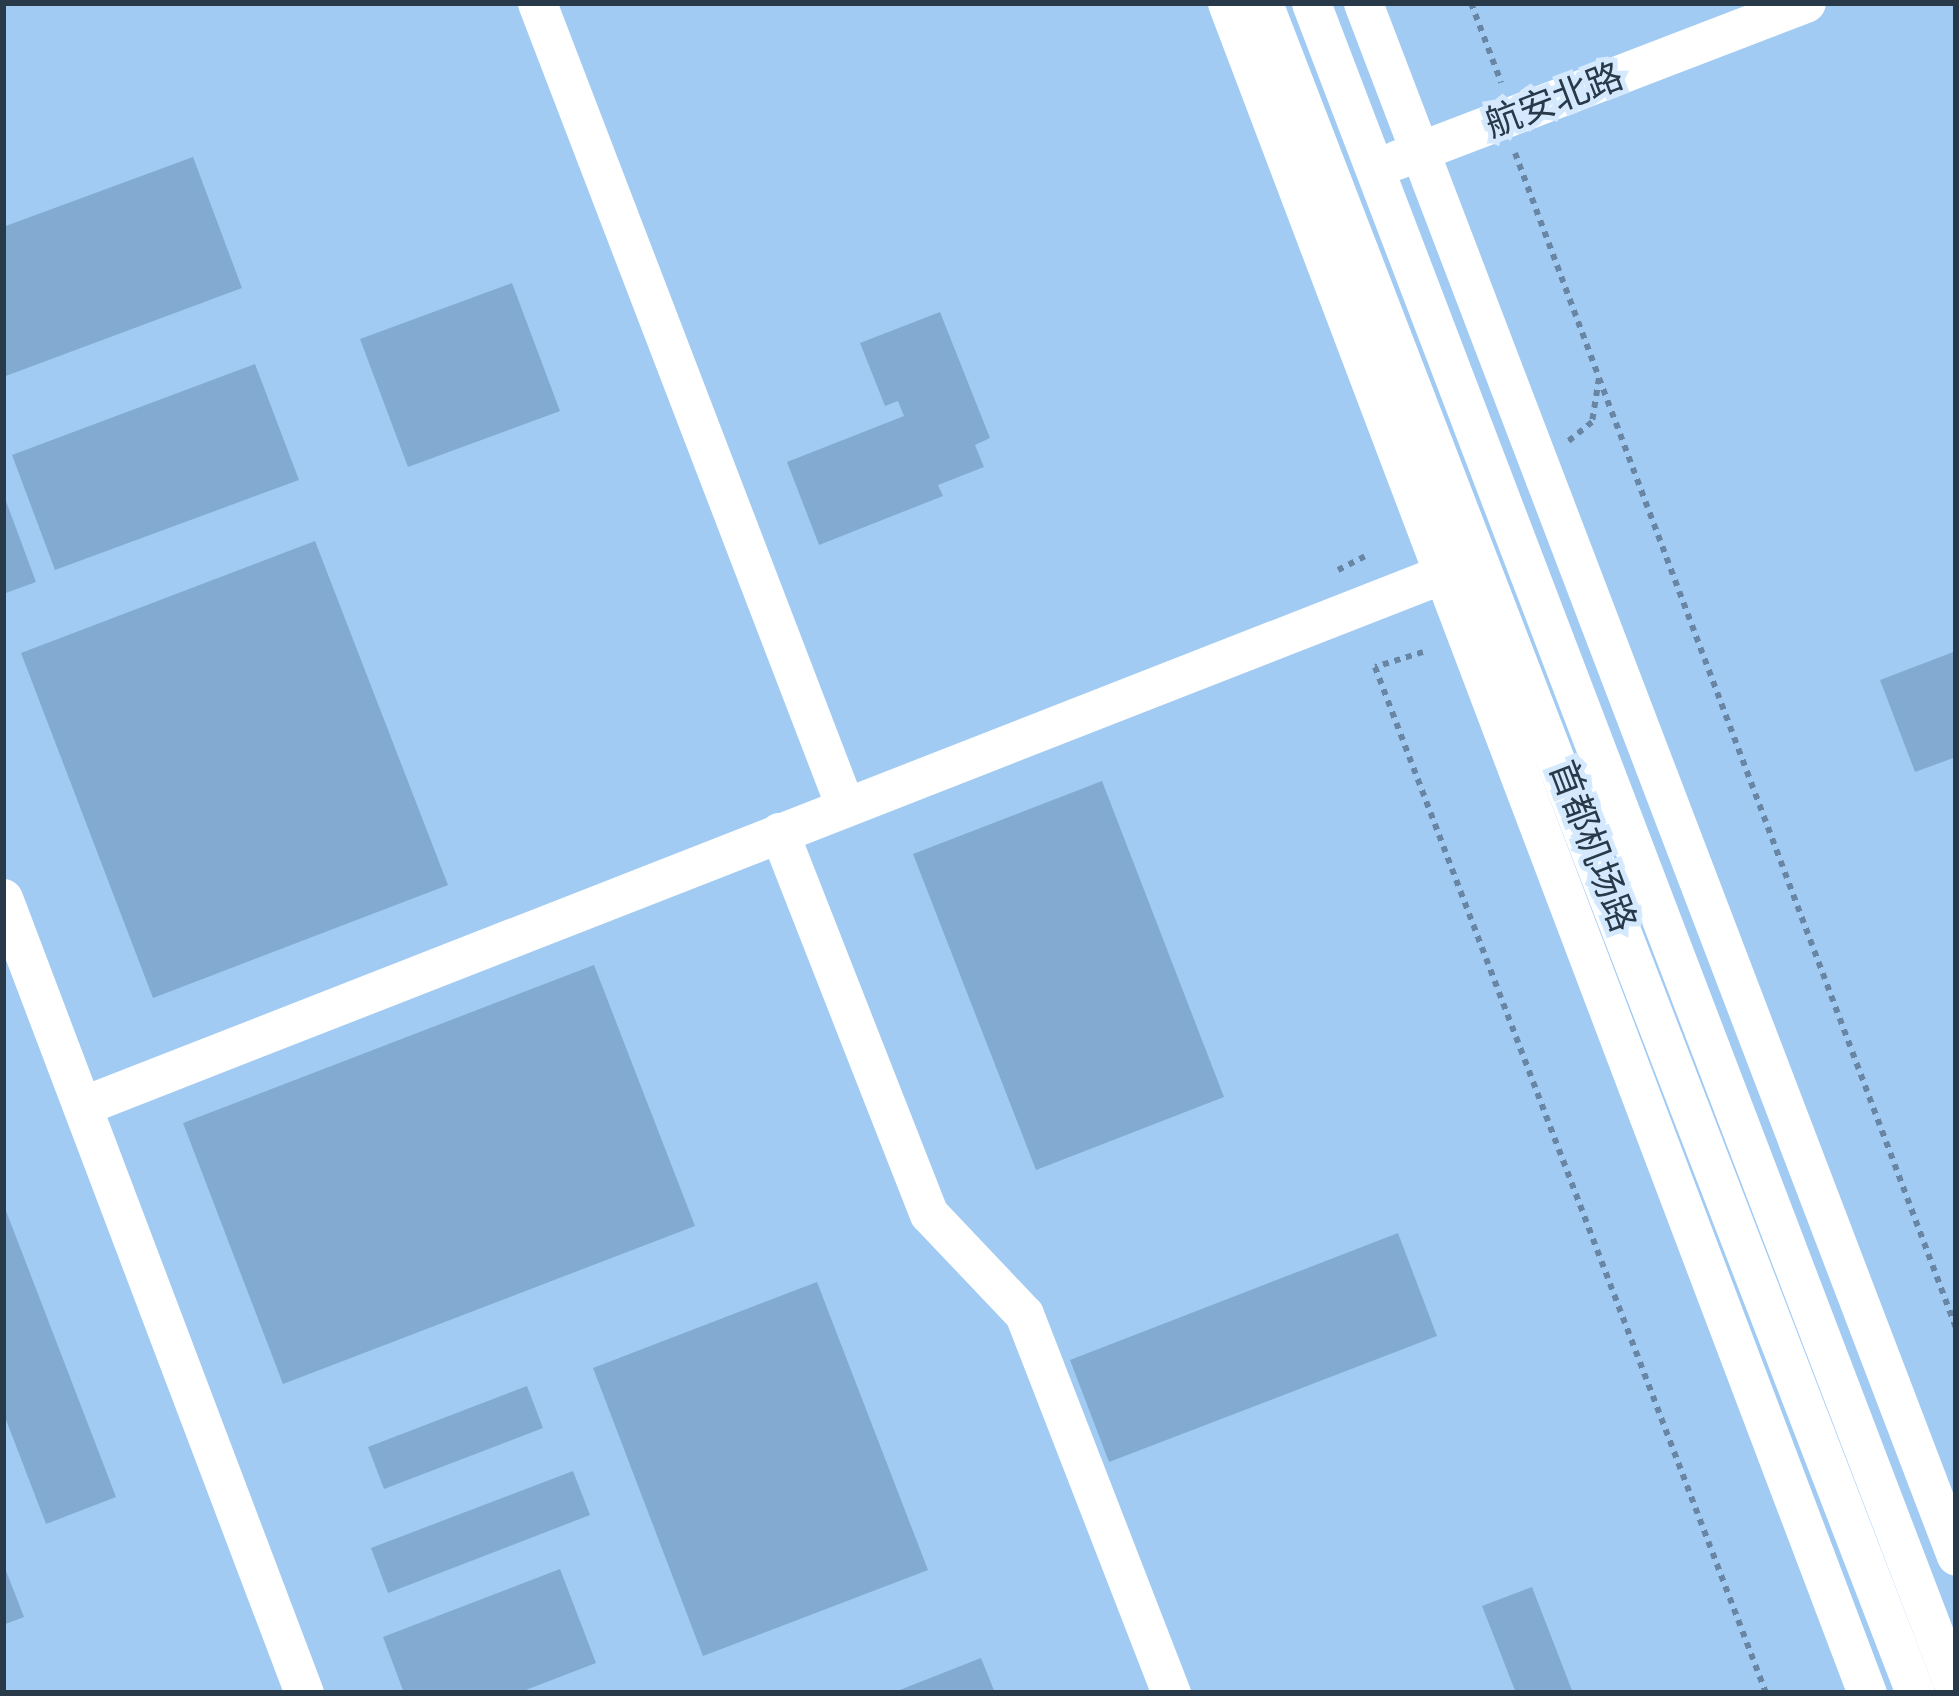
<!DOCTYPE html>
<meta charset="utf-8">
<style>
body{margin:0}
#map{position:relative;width:1959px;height:1696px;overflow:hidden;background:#a1cbf3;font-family:Helvetica,"Noto Sans SC",sans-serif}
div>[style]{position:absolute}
.building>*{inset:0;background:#83abd2}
.path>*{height:6px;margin-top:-3px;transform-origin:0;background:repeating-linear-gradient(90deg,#6886a3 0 6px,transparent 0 12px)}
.minor>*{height:39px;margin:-19.5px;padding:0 19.5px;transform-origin:19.5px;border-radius:19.5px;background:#fff}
span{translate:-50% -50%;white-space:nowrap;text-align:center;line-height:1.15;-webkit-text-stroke:10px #d4e9fe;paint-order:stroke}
.street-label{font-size:36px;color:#283949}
.frame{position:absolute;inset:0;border:6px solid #283949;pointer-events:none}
</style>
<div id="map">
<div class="building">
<div style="clip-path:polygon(193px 157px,242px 288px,3px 377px,3px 227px)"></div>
<div style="clip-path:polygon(512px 283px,560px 411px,408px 467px,360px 339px)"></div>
<div style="clip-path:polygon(940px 312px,990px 438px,975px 445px,984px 467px,938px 485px,943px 496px,819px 545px,787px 462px,904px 416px,898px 401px,885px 406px,860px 343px)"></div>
<div style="clip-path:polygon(255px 364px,299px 480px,55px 570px,12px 455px)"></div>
<div style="clip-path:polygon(3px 493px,36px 582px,3px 594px)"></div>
<div style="clip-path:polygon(315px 541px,448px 885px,153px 998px,21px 653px)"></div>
<div style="clip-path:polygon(1956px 651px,1956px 757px,1915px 772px,1880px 680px)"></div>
<div style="clip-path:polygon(1102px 781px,1224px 1097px,1036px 1170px,913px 854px)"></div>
<div style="clip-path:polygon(594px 965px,695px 1226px,283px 1384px,183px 1123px)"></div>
<div style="clip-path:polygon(3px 1203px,116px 1497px,46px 1524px,3px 1412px)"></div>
<div style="clip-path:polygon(1398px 1233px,1437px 1336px,1109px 1462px,1070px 1360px)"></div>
<div style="clip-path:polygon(817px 1282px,928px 1570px,703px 1656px,593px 1368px)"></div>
<div style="clip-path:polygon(527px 1386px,543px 1428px,384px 1489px,368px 1447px)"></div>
<div style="clip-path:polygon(573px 1471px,590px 1515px,388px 1593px,371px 1548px)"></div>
<div style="clip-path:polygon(3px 1563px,24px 1617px,3px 1625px)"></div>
<div style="clip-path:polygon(560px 1569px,596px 1663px,518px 1693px,404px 1693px,383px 1637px)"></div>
<div style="clip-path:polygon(1532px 1587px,1573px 1693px,1516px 1693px,1482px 1606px)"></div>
<div style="clip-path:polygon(981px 1658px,995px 1693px,892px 1693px)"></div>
</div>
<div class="path">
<div style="left:1471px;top:3px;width:85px;rotate:69.2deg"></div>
<div style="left:1515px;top:153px;width:240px;rotate:69.5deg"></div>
<div style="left:1599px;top:378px;width:45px;rotate:99deg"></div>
<div style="left:1592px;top:422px;width:32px;rotate:141deg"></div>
<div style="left:1599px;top:378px;width:1015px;rotate:69.4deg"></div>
<div style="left:1338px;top:570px;width:30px;rotate:-27deg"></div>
<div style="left:1423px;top:652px;width:50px;rotate:162.6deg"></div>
<div style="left:1375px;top:667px;width:1098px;rotate:69.14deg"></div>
</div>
<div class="minor">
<div style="left:537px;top:3px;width:860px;rotate:69.02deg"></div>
<div style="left:1227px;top:3px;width:1807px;rotate:69.26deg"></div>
<div style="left:1263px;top:3px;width:1811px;rotate:68.9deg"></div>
<div style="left:1311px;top:3px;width:1807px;rotate:69.09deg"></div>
<div style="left:1363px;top:3px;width:1662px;rotate:69.1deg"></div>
<div style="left:1396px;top:160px;width:439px;rotate:-21deg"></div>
<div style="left:779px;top:832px;width:410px;rotate:68.6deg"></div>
<div style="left:929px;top:1214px;width:138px;rotate:46.5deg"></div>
<div style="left:1024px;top:1314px;width:407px;rotate:68.8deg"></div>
<div style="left:3px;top:898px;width:850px;rotate:69.26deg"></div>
<div style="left:82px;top:1106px;width:1488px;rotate:-21.36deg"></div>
</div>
<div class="street-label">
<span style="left:1554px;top:100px;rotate:-21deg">航安北路</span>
<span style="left:1593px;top:846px;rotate:69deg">首都机场路</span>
</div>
<div class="frame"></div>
</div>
